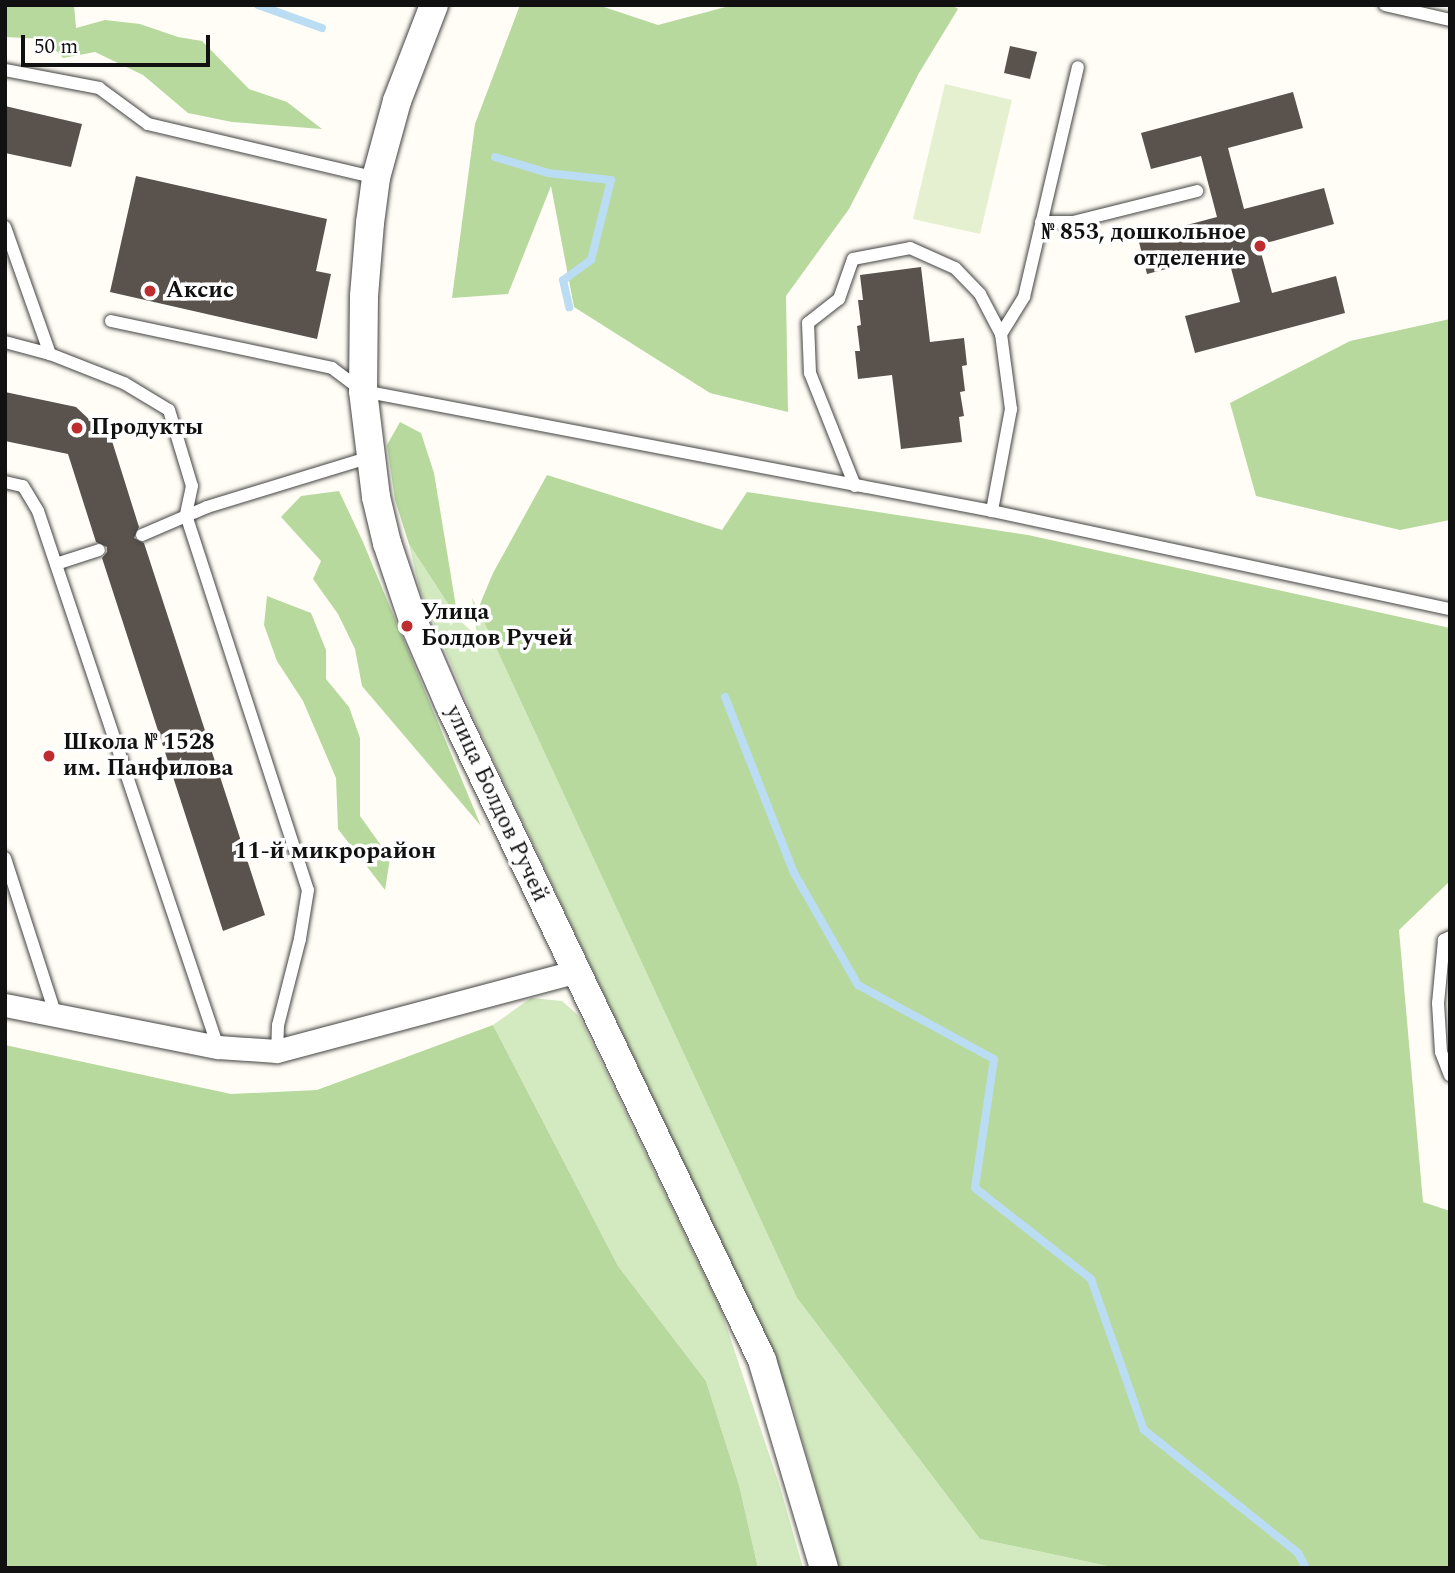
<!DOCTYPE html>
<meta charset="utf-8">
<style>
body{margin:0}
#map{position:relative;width:1455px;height:1573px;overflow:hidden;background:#fffdf5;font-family:Spectral,serif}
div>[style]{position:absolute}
.green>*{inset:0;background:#d3e9bf}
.forest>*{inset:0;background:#b7d99e}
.pitch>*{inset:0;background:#e4f0d0}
.stream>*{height:8px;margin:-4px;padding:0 4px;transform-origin:4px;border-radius:4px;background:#bbddf4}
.building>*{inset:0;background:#59524d}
.roads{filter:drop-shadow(0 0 2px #444) drop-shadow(0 0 2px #444)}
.service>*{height:12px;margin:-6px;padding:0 6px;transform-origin:6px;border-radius:6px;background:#fff}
.minor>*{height:23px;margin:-11.5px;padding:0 11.5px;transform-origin:11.5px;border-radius:11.5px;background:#fff}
.tertiary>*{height:28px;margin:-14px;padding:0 14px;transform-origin:14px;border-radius:14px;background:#fff}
.dots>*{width:19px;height:19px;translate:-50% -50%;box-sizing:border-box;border:4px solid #fff;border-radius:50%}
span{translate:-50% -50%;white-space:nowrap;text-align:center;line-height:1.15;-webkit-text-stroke:7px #fff;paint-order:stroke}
.poi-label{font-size:23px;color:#111;font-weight:700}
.right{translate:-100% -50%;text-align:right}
.left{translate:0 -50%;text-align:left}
.street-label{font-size:23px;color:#111}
.neighbourhood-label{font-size:24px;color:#111;font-weight:700}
.frame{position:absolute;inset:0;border:7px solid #111;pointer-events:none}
.scale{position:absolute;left:21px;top:35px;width:189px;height:32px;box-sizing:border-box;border:4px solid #111;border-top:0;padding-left:9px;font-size:21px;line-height:24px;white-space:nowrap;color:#111;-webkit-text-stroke:5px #fff;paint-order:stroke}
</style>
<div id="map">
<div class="green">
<div style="clip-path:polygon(409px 544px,458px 619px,477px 636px,472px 598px,478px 609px,797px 1298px,980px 1539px,1117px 1568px,839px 1568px,792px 1403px,763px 1331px,472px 714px,420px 591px)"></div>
<div style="clip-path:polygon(531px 998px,562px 1001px,579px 1016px,721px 1310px,780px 1487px,803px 1568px,758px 1568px,739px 1485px,706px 1381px,618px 1266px,493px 1025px)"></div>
</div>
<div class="forest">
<div style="clip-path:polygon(5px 5px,74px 5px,76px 28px,105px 20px,140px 24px,178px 37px,202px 41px,249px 89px,287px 102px,322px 129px,232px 122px,188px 113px,143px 75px,95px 52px,63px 58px,45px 39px,5px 37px)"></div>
<div style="clip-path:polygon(520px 5px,598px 5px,658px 25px,733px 5px,952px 5px,958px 9px,919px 73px,849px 209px,786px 296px,788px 412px,710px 393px,574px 307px,551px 186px,508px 294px,452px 298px,475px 124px)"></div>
<div style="clip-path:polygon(1450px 319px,1450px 520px,1400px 530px,1256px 496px,1230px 403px,1350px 341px)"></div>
<div style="clip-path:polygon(400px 422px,421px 433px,434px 473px,458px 619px,409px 544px,395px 500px,387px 445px)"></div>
<div style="clip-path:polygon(547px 475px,722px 530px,747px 492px,1028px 535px,1450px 628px,1450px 881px,1399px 930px,1423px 1202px,1450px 1211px,1450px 1568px,1117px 1568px,980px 1539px,797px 1298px,478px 609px,493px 573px)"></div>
<div style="clip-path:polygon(339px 491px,363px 542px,481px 826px,362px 686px,355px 649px,338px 614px,313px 579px,321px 561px,281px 517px,301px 496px)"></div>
<div style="clip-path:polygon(267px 596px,311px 613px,326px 650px,326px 679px,349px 707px,360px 738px,360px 816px,390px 858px,385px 890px,338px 829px,336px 778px,303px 701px,277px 661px,264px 625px)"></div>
<div style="clip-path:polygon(493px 1025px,618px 1266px,706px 1381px,739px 1485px,758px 1568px,5px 1568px,5px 1045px,231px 1094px,317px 1090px)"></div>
</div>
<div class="pitch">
<div style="clip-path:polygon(945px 84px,1012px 100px,980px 234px,913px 219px)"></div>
</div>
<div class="stream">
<div style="left:258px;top:5px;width:68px;rotate:19.8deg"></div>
<div style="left:495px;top:157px;width:55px;rotate:16.8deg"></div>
<div style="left:548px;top:173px;width:63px;rotate:6.3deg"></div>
<div style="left:611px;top:180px;width:82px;rotate:104deg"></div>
<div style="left:591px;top:260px;width:34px;rotate:144deg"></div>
<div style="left:563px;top:280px;width:28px;rotate:77deg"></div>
<div style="left:725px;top:697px;width:189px;rotate:68.6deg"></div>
<div style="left:794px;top:873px;width:129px;rotate:60.3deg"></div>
<div style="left:858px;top:985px;width:155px;rotate:28.6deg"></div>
<div style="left:994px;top:1059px;width:130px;rotate:98.4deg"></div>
<div style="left:975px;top:1188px;width:147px;rotate:38.1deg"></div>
<div style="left:1091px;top:1279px;width:160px;rotate:70.7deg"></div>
<div style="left:1144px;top:1430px;width:197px;rotate:38.6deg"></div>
<div style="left:1298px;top:1553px;width:17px;rotate:62deg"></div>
</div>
<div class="building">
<div style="clip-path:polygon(1010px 46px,1037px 52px,1030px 79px,1004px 73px)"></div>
<div style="clip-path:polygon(1293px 92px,1303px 128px,1228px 148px,1244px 209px,1324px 188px,1334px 224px,1259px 245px,1272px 293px,1336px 276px,1345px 313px,1195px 353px,1185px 316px,1240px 302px,1227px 253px,1147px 274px,1138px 238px,1217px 217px,1201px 156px,1151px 169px,1141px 133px)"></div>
<div style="clip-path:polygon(5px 106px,82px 124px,71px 167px,5px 153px)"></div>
<div style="clip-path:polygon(136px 176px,327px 219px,316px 271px,331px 274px,317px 339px,110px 292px)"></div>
<div style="clip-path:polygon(921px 267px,930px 342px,964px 338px,967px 365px,962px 366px,965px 391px,960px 392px,964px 416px,959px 417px,962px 442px,901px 449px,892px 375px,858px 379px,855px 351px,860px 351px,857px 326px,861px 325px,858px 300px,863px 300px,860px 275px)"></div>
<div style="clip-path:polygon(5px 392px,76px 407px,112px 441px,139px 527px,134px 538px,144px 543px,265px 915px,223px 931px,102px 558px,107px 552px,107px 547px,96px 542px,68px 454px,5px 441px)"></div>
</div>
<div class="roads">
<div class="service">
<div style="left:1385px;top:5px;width:67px;rotate:13deg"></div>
<div style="left:5px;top:70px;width:96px;rotate:10.8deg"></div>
<div style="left:99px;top:88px;width:61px;rotate:36.3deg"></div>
<div style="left:148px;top:124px;width:234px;rotate:13.3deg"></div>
<div style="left:1041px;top:222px;width:32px"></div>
<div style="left:1073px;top:222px;width:128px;rotate:-14deg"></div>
<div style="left:5px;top:227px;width:135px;rotate:70.5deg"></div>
<div style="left:111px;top:321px;width:226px;rotate:12deg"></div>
<div style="left:332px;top:368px;width:39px;rotate:37deg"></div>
<div style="left:363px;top:391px;width:640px;rotate:10.8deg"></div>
<div style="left:992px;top:511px;width:468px;rotate:12.1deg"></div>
<div style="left:1001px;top:334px;width:44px;rotate:-58.1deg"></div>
<div style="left:1024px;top:297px;width:236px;rotate:-76.8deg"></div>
<div style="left:5px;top:342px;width:47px;rotate:14.9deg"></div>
<div style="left:50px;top:354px;width:79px;rotate:21.4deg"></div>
<div style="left:124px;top:383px;width:52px;rotate:31deg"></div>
<div style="left:169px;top:410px;width:79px;rotate:73.2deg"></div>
<div style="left:192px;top:486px;width:30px;rotate:102deg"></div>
<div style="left:186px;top:515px;width:394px;rotate:72deg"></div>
<div style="left:308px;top:890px;width:50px;rotate:99.3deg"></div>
<div style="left:300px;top:939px;width:89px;rotate:104.3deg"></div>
<div style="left:278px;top:1025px;width:26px;rotate:92deg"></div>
<div style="left:5px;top:482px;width:18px;rotate:13deg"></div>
<div style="left:23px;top:486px;width:29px;rotate:59deg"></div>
<div style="left:38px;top:511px;width:565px;rotate:71.44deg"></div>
<div style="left:855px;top:486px;width:122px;rotate:-111.7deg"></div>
<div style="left:810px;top:373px;width:50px;rotate:-92.3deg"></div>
<div style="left:808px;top:323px;width:39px;rotate:-38deg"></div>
<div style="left:839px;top:299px;width:42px;rotate:-70.7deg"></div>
<div style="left:853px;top:259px;width:58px;rotate:-10.9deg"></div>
<div style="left:910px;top:248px;width:49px;rotate:24deg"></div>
<div style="left:955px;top:268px;width:36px;rotate:46deg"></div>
<div style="left:980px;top:294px;width:45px;rotate:62.3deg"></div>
<div style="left:1001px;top:334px;width:76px;rotate:82.4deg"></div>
<div style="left:1011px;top:409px;width:104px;rotate:100.6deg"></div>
<div style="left:142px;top:535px;width:71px;rotate:-23.3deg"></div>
<div style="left:207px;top:507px;width:171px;rotate:-17deg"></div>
<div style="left:56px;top:564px;width:45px;rotate:-18deg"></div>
<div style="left:5px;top:858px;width:166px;rotate:72.1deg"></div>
<div style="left:1450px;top:937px;width:7px;rotate:153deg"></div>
<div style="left:1444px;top:940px;width:63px;rotate:95.4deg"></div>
<div style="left:1438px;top:1003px;width:49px;rotate:86.5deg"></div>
<div style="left:1441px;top:1052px;width:25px;rotate:69deg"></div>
</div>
<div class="minor">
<div style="left:5px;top:1005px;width:217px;rotate:11.2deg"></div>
<div style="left:218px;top:1047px;width:59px;rotate:3.9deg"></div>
<div style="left:277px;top:1051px;width:307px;rotate:-14.9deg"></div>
</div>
<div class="tertiary">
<div style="left:434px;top:5px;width:103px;rotate:111.1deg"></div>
<div style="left:397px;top:101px;width:80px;rotate:105.3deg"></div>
<div style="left:376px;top:178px;width:45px;rotate:97.6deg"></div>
<div style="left:370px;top:223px;width:73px;rotate:94.7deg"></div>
<div style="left:364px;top:296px;width:95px;rotate:90.6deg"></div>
<div style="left:363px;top:391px;width:107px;rotate:83deg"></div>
<div style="left:376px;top:497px;width:47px;rotate:76.6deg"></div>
<div style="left:387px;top:543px;width:84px;rotate:71.4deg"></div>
<div style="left:414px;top:623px;width:88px;rotate:66.6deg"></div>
<div style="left:449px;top:704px;width:727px;rotate:64.49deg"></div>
<div style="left:762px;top:1360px;width:217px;rotate:73.4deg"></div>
</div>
</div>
<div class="dots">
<div style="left:1260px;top:246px;background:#bd2c2f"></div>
<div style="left:150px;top:291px;background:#bd2c2f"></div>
<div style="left:77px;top:428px;background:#bd2c2f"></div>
<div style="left:407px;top:626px;background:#bd2c2f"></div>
<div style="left:49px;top:756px;background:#bd2c2f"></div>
</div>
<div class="poi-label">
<span class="right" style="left:1246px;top:246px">№ 853, дошкольное<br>отделение</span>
<span class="left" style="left:166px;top:291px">Аксис</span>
<span class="left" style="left:91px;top:428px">Продукты</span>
<span class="left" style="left:421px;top:626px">Улица<br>Болдов Ручей</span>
<span class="left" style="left:63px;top:756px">Школа № 1528<br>им. Панфилова</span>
</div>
<div class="street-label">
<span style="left:496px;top:804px;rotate:65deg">улица Болдов Ручей</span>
</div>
<div class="neighbourhood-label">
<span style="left:335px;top:852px">11-й микрорайон</span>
</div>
<div class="frame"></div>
<div class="scale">50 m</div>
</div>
